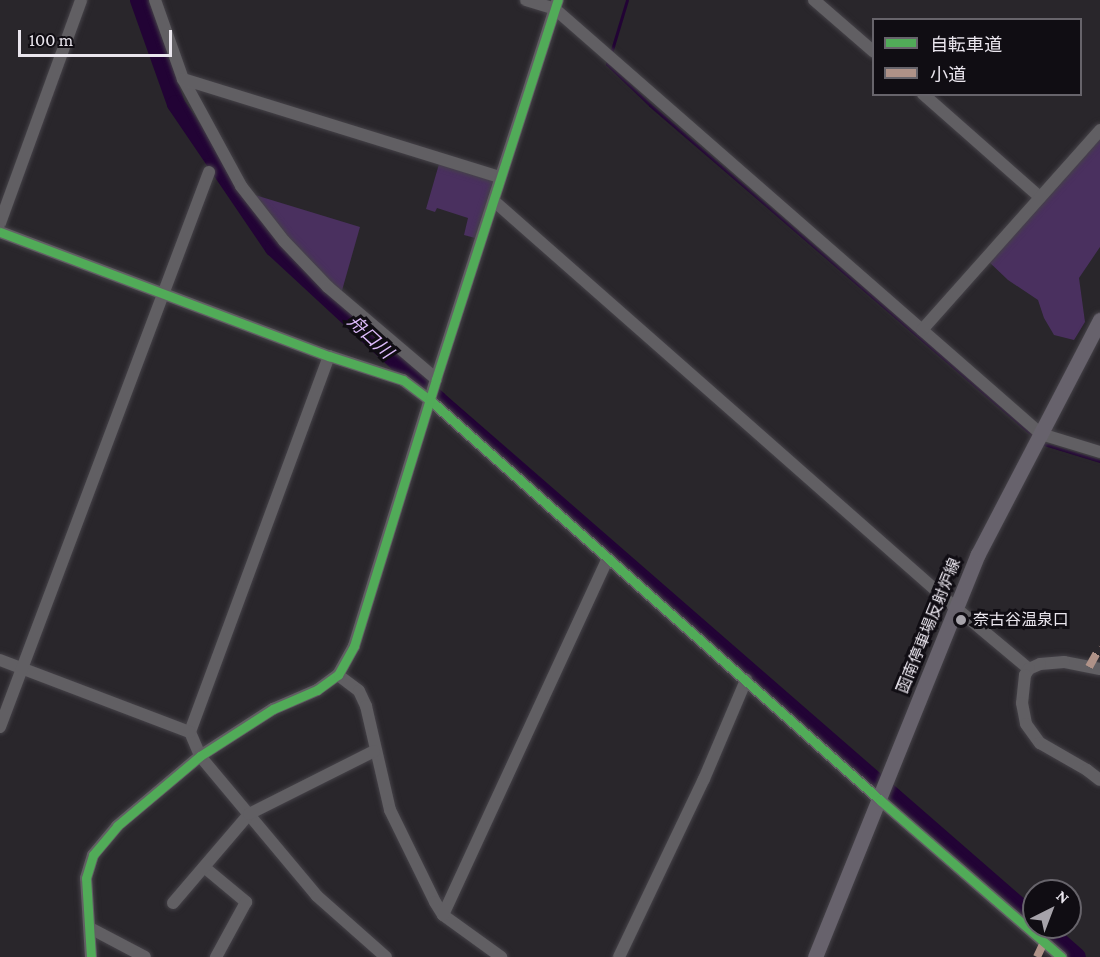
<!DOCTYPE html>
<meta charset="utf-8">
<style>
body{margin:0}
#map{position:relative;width:1100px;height:957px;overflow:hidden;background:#29262b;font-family:"Crimson Pro","Noto Sans JP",serif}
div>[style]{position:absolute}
.green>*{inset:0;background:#4a305f}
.stream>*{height:3px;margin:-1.5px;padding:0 1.5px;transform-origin:1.5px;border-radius:1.5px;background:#220335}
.river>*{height:18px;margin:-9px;padding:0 9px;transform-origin:9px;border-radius:9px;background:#220335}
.roads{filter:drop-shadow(0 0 2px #454248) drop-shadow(0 0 2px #454248)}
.minor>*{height:12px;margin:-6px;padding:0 6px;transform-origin:6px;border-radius:6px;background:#615f63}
.major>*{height:15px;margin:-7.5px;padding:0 7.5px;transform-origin:7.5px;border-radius:7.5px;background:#67626c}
.quiet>*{height:8px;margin-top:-4px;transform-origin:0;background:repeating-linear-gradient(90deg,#af9288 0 15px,transparent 0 23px)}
.cycleway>*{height:9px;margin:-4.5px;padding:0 4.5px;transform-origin:4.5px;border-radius:4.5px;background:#51ab58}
.dots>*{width:16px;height:16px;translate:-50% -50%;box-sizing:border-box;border:3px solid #100d13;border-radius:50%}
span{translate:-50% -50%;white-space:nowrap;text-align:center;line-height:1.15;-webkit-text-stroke:6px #100d13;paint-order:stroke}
.poi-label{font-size:16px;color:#eae6ee}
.left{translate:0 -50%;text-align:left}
.street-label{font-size:16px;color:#eae6ee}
.water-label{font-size:18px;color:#dcbbfa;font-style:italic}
.legend{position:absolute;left:872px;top:18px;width:210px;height:78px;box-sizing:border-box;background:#100d13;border:2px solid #67646b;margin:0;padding:8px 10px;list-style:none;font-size:18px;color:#eae6ee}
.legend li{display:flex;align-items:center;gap:12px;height:30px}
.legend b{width:30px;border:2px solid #67646b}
.north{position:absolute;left:1022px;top:879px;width:60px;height:60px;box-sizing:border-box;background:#100d13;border:2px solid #67646b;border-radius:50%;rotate:42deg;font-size:16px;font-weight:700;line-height:24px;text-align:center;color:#eae6ee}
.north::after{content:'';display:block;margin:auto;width:21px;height:27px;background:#a6a3aa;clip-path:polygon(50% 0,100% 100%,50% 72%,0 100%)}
.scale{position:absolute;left:18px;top:30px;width:154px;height:27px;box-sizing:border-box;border:3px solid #eae6ee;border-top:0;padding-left:8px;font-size:18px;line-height:21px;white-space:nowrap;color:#eae6ee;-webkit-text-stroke:4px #100d13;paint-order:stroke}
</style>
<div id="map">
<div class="green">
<div style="clip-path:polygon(1100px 127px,1100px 247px,1079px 278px,1085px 322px,1074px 340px,1054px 335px,1044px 318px,1038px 300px,1008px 280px,988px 261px)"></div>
<div style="clip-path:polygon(439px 164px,493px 181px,475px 238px,464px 235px,468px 218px,437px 208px,435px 212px,426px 209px)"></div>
<div style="clip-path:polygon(255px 195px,360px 227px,341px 294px,303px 256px)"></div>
</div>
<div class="stream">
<div style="left:611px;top:53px;width:55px;rotate:-73.2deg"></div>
<div style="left:608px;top:59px;width:5px;rotate:101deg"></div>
<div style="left:607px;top:64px;width:59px;rotate:43.6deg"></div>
<div style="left:650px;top:105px;width:508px;rotate:40.77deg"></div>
<div style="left:1041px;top:443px;width:62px;rotate:17deg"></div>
</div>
<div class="river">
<div style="left:139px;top:0;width:110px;rotate:70.4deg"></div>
<div style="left:176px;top:104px;width:174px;rotate:55.8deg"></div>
<div style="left:274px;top:248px;width:224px;rotate:42.8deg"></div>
<div style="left:438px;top:400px;width:790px;rotate:41.05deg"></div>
<div style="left:1043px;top:927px;width:45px;rotate:41.4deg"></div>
</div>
<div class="roads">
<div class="minor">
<div style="left:155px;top:0;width:84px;rotate:70.5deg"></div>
<div style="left:183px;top:79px;width:122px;rotate:61.5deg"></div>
<div style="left:241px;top:186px;width:70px;rotate:52deg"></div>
<div style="left:284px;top:241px;width:64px;rotate:46.3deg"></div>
<div style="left:328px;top:287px;width:142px;rotate:40.4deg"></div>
<div style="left:526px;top:0;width:30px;rotate:17deg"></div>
<div style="left:555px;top:9px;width:646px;rotate:41.17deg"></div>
<div style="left:1041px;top:434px;width:62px;rotate:17deg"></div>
<div style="left:814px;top:0;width:79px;rotate:40.9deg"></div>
<div style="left:183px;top:79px;width:332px;rotate:17.2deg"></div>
<div style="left:923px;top:94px;width:156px;rotate:41.4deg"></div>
<div style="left:494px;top:201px;width:616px;rotate:41.38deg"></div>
<div style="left:956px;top:608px;width:95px;rotate:39.9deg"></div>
<div style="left:0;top:223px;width:237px;rotate:-70deg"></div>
<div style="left:0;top:232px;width:352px;rotate:20.7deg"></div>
<div style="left:329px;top:356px;width:78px;rotate:18deg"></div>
<div style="left:403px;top:380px;width:35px;rotate:37deg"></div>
<div style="left:431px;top:401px;width:601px;rotate:41.63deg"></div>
<div style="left:880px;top:800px;width:240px;rotate:40.9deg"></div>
<div style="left:922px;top:330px;width:268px;rotate:-48.3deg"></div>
<div style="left:329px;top:356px;width:401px;rotate:110.3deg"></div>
<div style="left:190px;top:732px;width:26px;rotate:67deg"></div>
<div style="left:200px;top:756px;width:182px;rotate:50.1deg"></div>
<div style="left:317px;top:896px;width:92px;rotate:41.5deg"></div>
<div style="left:0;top:660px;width:203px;rotate:20.8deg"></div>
<div style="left:1100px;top:669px;width:37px;rotate:-169deg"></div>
<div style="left:1064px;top:662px;width:24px;rotate:175deg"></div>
<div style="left:1040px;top:664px;width:12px;rotate:156deg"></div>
<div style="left:1029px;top:669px;width:7px;rotate:124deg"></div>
<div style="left:1025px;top:675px;width:28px;rotate:96deg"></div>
<div style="left:1022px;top:703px;width:21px;rotate:79deg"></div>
<div style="left:1026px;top:724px;width:24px;rotate:54deg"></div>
<div style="left:1040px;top:743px;width:54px;rotate:29.9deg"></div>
<div style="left:1087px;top:770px;width:16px;rotate:38deg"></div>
<div style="left:338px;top:675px;width:26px;rotate:37deg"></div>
<div style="left:359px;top:691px;width:17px;rotate:65deg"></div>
<div style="left:366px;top:706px;width:107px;rotate:77deg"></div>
<div style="left:390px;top:810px;width:102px;rotate:63.9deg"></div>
<div style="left:435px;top:902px;width:15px;rotate:58deg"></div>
<div style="left:443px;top:915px;width:72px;rotate:35.9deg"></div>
<div style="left:0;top:727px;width:593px;rotate:-69.36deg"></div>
<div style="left:204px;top:867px;width:55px;rotate:39.8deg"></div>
<div style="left:246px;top:902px;width:63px;rotate:118.6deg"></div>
<div style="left:173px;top:903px;width:117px;rotate:-49.5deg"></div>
<div style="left:249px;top:814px;width:140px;rotate:-26.7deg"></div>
<div style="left:443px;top:915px;width:393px;rotate:-65.2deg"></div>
<div style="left:90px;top:928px;width:62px;rotate:27.8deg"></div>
<div style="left:91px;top:957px;width:79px;rotate:-93.6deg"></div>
<div style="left:86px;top:878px;width:24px;rotate:-73deg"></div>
<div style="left:93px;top:855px;width:38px;rotate:-50deg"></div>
<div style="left:117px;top:826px;width:109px;rotate:-40.1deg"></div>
<div style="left:200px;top:756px;width:87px;rotate:-32.8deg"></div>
<div style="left:273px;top:709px;width:48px;rotate:-23.4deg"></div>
<div style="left:317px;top:690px;width:26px;rotate:-36deg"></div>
<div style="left:338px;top:675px;width:33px;rotate:-61deg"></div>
<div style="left:354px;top:646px;width:279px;rotate:-72.9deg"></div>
<div style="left:436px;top:379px;width:398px;rotate:-72.2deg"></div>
<div style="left:619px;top:957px;width:197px;rotate:-64.5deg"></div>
<div style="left:704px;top:779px;width:108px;rotate:-67deg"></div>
</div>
<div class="major">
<div style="left:815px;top:957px;width:435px;rotate:-68deg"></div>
<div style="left:978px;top:554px;width:264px;rotate:-62.5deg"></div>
</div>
</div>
<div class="quiet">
<div style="left:1089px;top:667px;width:23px;rotate:-61deg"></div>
<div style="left:1037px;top:957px;width:17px;rotate:-65deg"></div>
</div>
<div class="cycleway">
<div style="left:0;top:232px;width:352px;rotate:20.7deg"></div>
<div style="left:329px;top:356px;width:78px;rotate:18deg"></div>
<div style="left:403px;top:380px;width:35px;rotate:37deg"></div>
<div style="left:431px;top:401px;width:601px;rotate:41.63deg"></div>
<div style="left:880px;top:800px;width:240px;rotate:40.9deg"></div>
<div style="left:91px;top:957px;width:79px;rotate:-93.6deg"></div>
<div style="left:86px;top:878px;width:24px;rotate:-73deg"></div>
<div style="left:93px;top:855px;width:38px;rotate:-50deg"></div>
<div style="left:117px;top:826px;width:109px;rotate:-40.1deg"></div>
<div style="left:200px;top:756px;width:87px;rotate:-32.8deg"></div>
<div style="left:273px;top:709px;width:48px;rotate:-23.4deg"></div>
<div style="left:317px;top:690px;width:26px;rotate:-36deg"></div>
<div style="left:338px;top:675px;width:33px;rotate:-61deg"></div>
<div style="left:354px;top:646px;width:279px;rotate:-72.9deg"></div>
<div style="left:436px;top:379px;width:398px;rotate:-72.2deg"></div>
</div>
<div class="dots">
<div style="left:961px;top:620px;background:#a6a3aa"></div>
</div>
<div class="poi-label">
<span class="left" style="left:973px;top:620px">奈古谷温泉口</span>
</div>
<div class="street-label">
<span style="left:929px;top:626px;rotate:-68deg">函南停車場反射炉線</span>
</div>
<div class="water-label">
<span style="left:370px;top:337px;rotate:43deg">舟口川</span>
</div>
<ul class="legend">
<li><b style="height:8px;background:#51ab58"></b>自転車道</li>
<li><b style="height:8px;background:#af9288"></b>小道</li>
</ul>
<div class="north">N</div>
<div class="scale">100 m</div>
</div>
